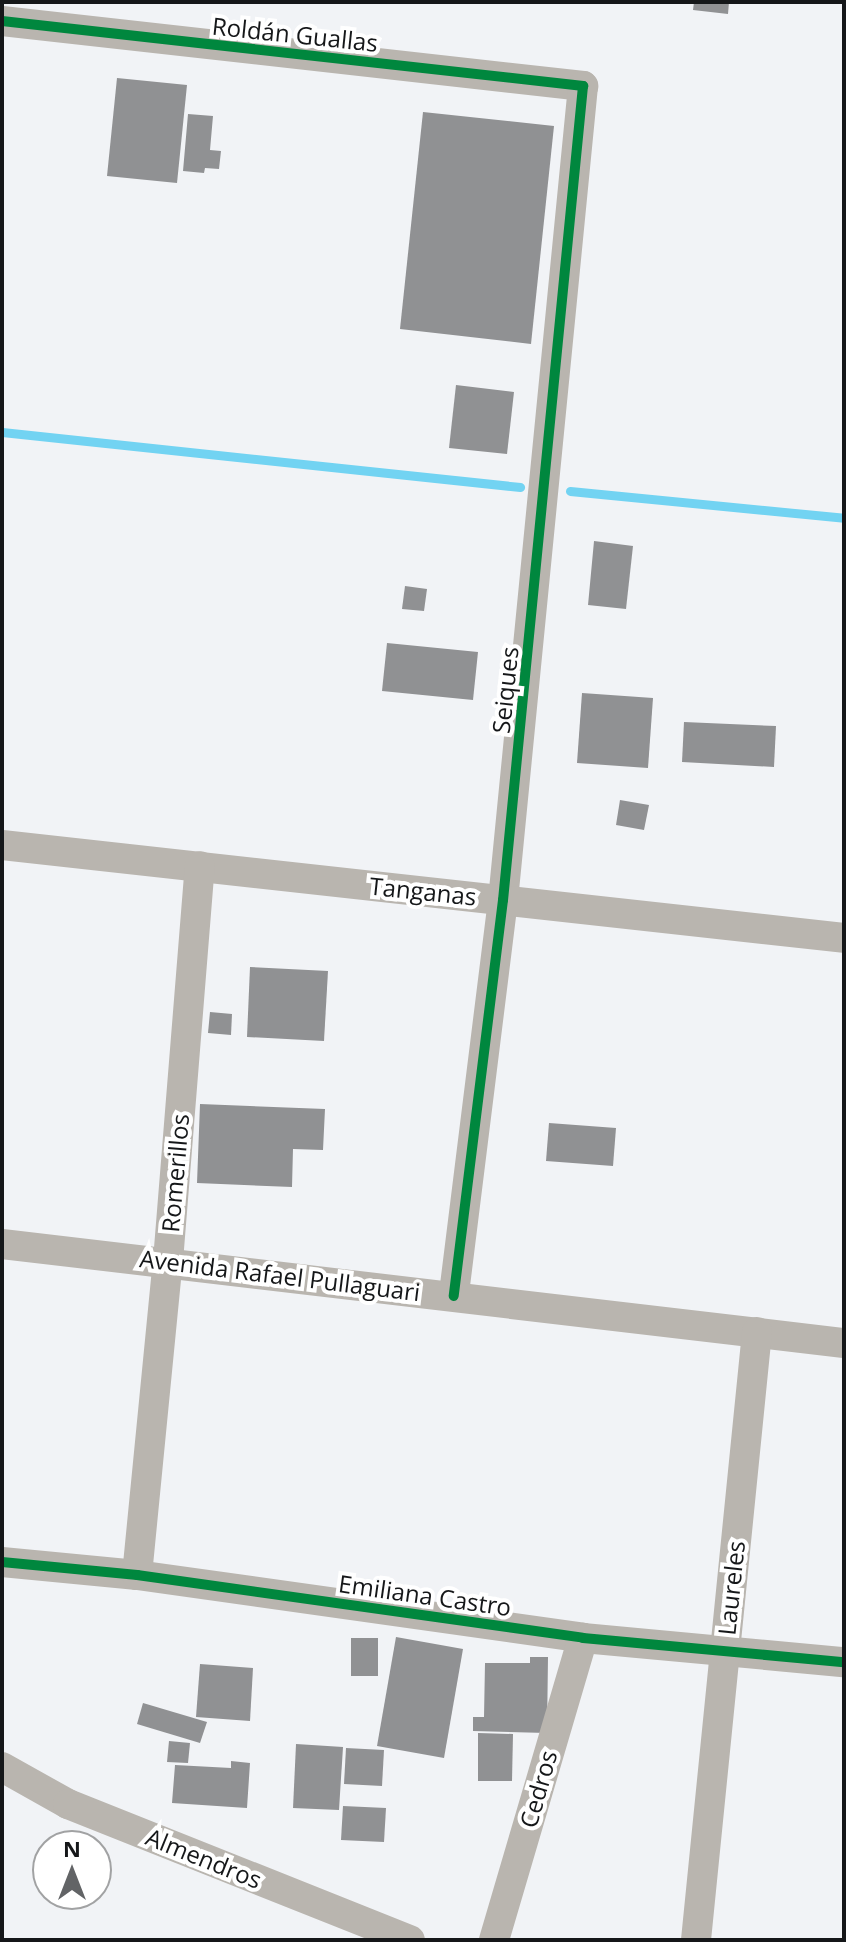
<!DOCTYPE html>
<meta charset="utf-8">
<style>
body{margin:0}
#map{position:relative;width:846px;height:1942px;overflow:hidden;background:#f1f3f6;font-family:"Open Sans",sans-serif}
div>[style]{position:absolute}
.stream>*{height:9px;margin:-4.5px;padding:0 4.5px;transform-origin:4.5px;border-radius:4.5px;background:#72d3f2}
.building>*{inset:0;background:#909193}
.minor>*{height:30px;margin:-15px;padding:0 15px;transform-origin:15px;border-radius:15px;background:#b9b5af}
.cycleway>*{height:10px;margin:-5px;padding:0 5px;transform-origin:5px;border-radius:5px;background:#00873e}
span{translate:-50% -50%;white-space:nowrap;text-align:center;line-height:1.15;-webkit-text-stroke:8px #fff;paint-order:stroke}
.street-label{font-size:24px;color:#151719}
.frame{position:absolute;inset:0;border:4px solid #151719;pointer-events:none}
.north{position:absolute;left:32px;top:1830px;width:80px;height:80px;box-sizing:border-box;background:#fff;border:2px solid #a1a2a3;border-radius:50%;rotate:0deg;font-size:22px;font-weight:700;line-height:32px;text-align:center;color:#151719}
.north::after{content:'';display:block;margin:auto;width:28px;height:36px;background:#626466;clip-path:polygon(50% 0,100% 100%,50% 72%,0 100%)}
</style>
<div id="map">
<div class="stream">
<div style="left:2px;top:432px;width:521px;rotate:6.06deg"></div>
<div style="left:570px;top:491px;width:275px;rotate:5.6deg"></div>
</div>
<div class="building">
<div style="clip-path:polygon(694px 2px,729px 2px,728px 14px,693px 10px)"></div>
<div style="clip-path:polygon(117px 78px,187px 85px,177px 183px,107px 176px)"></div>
<div style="clip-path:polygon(423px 112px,554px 126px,531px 344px,400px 329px)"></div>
<div style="clip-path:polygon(188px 114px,213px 116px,210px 150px,221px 151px,219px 169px,205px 168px,204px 173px,183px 171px)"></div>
<div style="clip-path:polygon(456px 385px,514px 392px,507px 454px,449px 448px)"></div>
<div style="clip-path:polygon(594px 541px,633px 546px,626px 609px,588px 605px)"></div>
<div style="clip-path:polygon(405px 586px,427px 589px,424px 611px,402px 609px)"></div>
<div style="clip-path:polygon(387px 643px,478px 652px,473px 700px,382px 691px)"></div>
<div style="clip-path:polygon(582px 693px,653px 698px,648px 768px,577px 763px)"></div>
<div style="clip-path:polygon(684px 722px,776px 726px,774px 767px,682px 762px)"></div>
<div style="clip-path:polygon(620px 800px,649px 805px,644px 830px,616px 825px)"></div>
<div style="clip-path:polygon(250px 967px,328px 971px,324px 1041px,247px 1037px)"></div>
<div style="clip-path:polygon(210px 1012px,232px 1014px,231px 1035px,208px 1033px)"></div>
<div style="clip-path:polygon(200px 1104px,325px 1109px,323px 1150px,293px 1149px,292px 1187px,197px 1183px)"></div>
<div style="clip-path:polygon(549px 1123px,616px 1128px,613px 1166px,546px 1161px)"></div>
<div style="clip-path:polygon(396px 1637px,463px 1649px,444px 1758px,377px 1746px)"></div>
<div style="clip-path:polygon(351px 1638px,378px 1638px,378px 1676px,351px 1676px)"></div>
<div style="clip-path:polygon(530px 1657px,548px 1657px,547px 1733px,473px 1731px,473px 1717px,484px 1717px,485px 1663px,530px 1663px)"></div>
<div style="clip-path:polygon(200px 1664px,253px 1668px,250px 1721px,196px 1717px)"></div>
<div style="clip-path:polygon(143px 1703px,207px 1722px,200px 1743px,137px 1724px)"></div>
<div style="clip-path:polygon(478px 1733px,513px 1734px,512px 1781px,478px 1781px)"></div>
<div style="clip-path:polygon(169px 1741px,190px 1743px,188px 1763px,167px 1762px)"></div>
<div style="clip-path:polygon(296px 1744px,343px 1747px,339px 1810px,293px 1808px)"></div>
<div style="clip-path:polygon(346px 1748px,384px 1750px,382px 1786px,344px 1784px)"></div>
<div style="clip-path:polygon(231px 1761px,250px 1763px,247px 1808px,172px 1803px,175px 1765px,231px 1768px)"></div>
<div style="clip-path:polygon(343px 1806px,386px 1808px,384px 1842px,341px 1840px)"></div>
</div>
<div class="minor">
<div style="left:2px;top:21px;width:585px;rotate:6.38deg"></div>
<div style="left:583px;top:86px;width:818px;rotate:95.61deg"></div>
<div style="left:503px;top:900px;width:399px;rotate:97.1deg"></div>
<div style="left:2px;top:845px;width:847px;rotate:6.3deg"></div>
<div style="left:2px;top:1244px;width:848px;rotate:6.71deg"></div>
<div style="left:2px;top:1562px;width:136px;rotate:5.5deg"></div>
<div style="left:137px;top:1575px;width:450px;rotate:8deg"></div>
<div style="left:583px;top:1638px;width:262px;rotate:5.3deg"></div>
<div style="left:137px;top:1575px;width:316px;rotate:-84.4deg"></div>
<div style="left:168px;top:1261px;width:396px;rotate:-85.4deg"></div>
<div style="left:2px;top:1767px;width:76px;rotate:29.3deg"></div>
<div style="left:68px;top:1804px;width:368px;rotate:21.7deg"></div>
<div style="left:494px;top:1940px;width:315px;rotate:-73.6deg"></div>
<div style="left:696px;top:1940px;width:611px;rotate:-84.27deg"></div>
</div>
<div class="cycleway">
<div style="left:2px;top:21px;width:585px;rotate:6.38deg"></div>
<div style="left:583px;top:86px;width:818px;rotate:95.61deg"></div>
<div style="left:503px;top:900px;width:399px;rotate:97.1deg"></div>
<div style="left:2px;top:1562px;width:136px;rotate:5.5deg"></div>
<div style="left:137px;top:1575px;width:450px;rotate:8deg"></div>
<div style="left:583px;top:1638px;width:262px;rotate:5.3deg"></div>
</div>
<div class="street-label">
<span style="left:295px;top:34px;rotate:6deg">Roldán Guallas</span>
<span style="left:505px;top:690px;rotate:-84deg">Seiques</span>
<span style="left:423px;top:891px;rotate:6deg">Tanganas</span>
<span style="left:175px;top:1173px;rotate:-85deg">Romerillos</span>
<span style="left:280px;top:1275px;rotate:7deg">Avenida Rafael Pullaguari</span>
<span style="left:731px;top:1588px;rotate:-84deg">Laureles</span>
<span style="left:425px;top:1595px;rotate:8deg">Emiliana Castro</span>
<span style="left:538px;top:1789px;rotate:-74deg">Cedros</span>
<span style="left:204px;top:1858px;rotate:22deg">Almendros</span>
</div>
<div class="frame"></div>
<div class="north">N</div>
</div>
